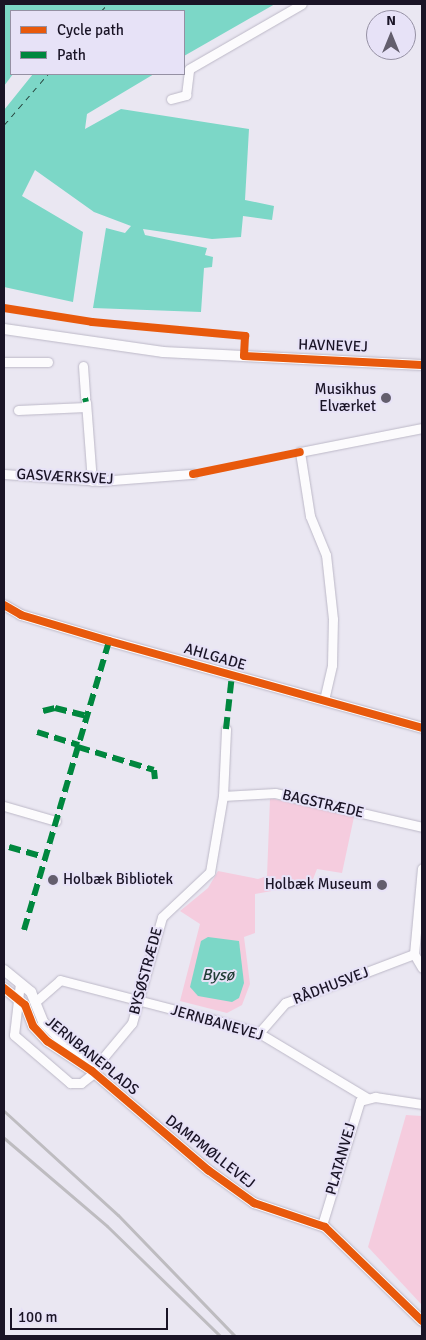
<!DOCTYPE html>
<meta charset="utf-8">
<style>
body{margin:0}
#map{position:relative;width:426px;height:1340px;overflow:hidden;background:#eae7f2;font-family:Signika,sans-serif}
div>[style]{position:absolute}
.green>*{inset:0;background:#f5ccde}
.water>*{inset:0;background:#7cd7c7}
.ferry>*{height:1px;margin-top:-0.5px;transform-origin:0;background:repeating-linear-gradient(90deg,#223e37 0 6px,transparent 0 11px)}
.roads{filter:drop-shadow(0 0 1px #bcb8c7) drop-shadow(0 0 1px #bcb8c7)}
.minor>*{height:9px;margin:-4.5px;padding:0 4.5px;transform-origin:4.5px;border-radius:4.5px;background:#fcfbfd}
.tertiary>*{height:10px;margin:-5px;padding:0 5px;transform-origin:5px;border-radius:5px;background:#fcfbfd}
.rail>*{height:3px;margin:-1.5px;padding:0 1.5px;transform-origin:1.5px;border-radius:1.5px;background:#bebcc0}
.quiet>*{height:6px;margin-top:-3px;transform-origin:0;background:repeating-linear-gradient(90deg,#00873e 0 12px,transparent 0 18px)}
.cycleway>*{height:8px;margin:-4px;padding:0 4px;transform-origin:4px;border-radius:4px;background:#e8590c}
.dots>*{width:14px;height:14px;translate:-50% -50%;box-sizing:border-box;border:2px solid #e7e2f7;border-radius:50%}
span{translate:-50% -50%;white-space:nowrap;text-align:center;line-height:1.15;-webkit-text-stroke:4px #e7e2f7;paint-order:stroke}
.street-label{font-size:15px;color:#1a1426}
.poi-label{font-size:15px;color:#1a1426}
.right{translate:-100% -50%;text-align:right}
.left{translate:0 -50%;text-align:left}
.water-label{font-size:16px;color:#223e37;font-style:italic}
.frame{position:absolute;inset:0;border:5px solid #1a1426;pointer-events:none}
.legend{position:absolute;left:10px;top:10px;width:175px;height:65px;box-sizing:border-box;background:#e7e2f7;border:1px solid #9590a3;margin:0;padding:6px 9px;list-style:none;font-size:15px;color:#1a1426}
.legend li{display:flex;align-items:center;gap:10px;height:25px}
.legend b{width:25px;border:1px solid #9590a3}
.north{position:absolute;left:366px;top:10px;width:50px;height:50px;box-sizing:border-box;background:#e7e2f7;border:1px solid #9590a3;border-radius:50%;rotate:0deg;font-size:14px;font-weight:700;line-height:20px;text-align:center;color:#1a1426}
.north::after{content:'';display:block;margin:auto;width:18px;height:22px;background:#635e6d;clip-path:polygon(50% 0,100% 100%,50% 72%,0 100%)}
.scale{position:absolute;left:10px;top:1308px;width:158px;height:22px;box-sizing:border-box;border:2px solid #1a1426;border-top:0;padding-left:6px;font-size:15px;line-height:18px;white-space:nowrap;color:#1a1426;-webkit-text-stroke:4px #e7e2f7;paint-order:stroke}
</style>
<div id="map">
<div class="green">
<div style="clip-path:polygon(270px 798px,354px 817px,342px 873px,317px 869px,311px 884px,255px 894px,255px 933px,244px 937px,250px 984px,242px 1005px,227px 1013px,180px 1001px,200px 924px,180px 911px,208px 888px,218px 871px,258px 879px,267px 876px)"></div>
<div style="clip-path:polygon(406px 1115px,422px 1116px,422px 1305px,368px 1247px)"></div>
</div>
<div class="water">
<div style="clip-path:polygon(4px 4px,275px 4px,184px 56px,184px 11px,11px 11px,13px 74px,4px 86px)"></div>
<div style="clip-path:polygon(33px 74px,154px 74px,87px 114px,85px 129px,121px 109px,249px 129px,245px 200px,274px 206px,272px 220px,243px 216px,241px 237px,212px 239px,143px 229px,145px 235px,207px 248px,205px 255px,213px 257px,212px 267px,204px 268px,201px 312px,93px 308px,106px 228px,125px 233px,131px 226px,94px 212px,35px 170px,22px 196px,83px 232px,73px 302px,4px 287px,4px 110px)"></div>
<div style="clip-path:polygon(208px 937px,239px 941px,244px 983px,239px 998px,232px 1002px,198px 996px,190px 987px,201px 941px)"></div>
</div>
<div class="ferry">
<div style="left:101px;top:11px;width:10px;rotate:-45deg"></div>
<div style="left:4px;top:125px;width:67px;rotate:-49.2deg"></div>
</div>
<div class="roads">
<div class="minor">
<div style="left:171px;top:99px;width:16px;rotate:-15deg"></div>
<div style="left:186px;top:95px;width:26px;rotate:-83deg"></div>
<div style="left:189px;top:69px;width:130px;rotate:-29.9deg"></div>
<div style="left:4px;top:362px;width:44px"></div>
<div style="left:83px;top:366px;width:32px;rotate:86deg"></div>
<div style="left:86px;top:402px;width:79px;rotate:85.7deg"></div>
<div style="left:18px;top:410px;width:68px;rotate:-2.5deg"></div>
<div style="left:4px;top:474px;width:97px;rotate:4.1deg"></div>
<div style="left:101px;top:481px;width:92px;rotate:-4.4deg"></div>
<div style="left:324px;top:700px;width:36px;rotate:-77deg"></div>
<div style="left:332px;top:665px;width:46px;rotate:-88.8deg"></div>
<div style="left:333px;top:619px;width:64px;rotate:-96.2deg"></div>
<div style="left:326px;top:555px;width:42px;rotate:-112.3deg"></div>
<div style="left:310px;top:516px;width:65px;rotate:-98.9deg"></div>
<div style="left:300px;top:452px;width:124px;rotate:-11.1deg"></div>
<div style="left:223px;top:796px;width:52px;rotate:-3.3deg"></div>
<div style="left:275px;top:793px;width:151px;rotate:13deg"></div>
<div style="left:4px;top:806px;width:54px;rotate:16.1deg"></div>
<div style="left:414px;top:954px;width:86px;rotate:-84.7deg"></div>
<div style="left:414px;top:954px;width:16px;rotate:60deg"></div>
<div style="left:20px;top:983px;width:52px;rotate:96.6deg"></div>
<div style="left:14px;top:1035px;width:74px;rotate:40.6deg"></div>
<div style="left:70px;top:1083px;width:11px"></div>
<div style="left:81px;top:1083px;width:16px;rotate:-38deg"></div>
<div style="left:35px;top:1002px;width:33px;rotate:-41deg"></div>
<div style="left:60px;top:980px;width:160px;rotate:14.5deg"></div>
<div style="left:215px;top:1020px;width:46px;rotate:16.5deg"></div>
<div style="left:259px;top:1033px;width:126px;rotate:31deg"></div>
<div style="left:259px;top:1033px;width:40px;rotate:-49deg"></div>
<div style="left:285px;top:1003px;width:138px;rotate:-20.8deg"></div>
<div style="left:92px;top:1071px;width:62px;rotate:-50.2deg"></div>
<div style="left:132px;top:1023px;width:110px;rotate:-74.2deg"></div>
<div style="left:162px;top:917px;width:66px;rotate:-43.2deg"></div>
<div style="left:210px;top:872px;width:77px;rotate:-80.3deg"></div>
<div style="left:223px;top:796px;width:67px;rotate:-87.4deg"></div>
<div style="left:322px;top:1225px;width:130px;rotate:-73deg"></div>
<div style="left:360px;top:1101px;width:16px;rotate:-15deg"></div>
<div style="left:375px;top:1097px;width:48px;rotate:8.5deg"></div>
</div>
<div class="tertiary">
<div style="left:4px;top:329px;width:161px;rotate:8.2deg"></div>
<div style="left:163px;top:352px;width:259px;rotate:2.9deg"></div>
<div style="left:4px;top:605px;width:20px;rotate:30deg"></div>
<div style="left:21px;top:615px;width:92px;rotate:16.5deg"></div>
<div style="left:109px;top:641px;width:325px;rotate:15.5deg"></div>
<div style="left:4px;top:970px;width:35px;rotate:39deg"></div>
<div style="left:31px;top:992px;width:32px;rotate:68deg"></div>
<div style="left:43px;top:1022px;width:68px;rotate:45deg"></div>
<div style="left:4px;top:988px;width:27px;rotate:39deg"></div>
<div style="left:25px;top:1005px;width:22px;rotate:69deg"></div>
<div style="left:33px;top:1026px;width:21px;rotate:47deg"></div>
<div style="left:47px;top:1041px;width:54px;rotate:33.7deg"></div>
<div style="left:92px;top:1071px;width:153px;rotate:40.5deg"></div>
<div style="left:208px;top:1170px;width:57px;rotate:35.7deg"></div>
<div style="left:254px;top:1203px;width:75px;rotate:18.7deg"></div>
<div style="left:325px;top:1227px;width:135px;rotate:44.1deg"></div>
</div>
</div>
<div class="rail">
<div style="left:4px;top:1111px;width:154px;rotate:42.4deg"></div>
<div style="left:118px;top:1215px;width:168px;rotate:46deg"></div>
<div style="left:4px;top:1138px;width:135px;rotate:40.5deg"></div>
<div style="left:107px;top:1226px;width:158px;rotate:44.2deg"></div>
</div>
<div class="quiet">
<div style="left:85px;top:398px;width:4px;rotate:76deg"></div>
<div style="left:43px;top:711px;width:12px;rotate:-14deg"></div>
<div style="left:55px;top:708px;width:33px;rotate:14deg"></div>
<div style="left:226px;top:729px;width:54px;rotate:-83.7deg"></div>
<div style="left:37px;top:732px;width:44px;rotate:17.2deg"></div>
<div style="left:78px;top:747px;width:79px;rotate:16.8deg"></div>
<div style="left:154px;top:770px;width:9px;rotate:84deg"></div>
<div style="left:9px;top:847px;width:37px;rotate:16deg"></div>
<div style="left:24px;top:930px;width:301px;rotate:-73.6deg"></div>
</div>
<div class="cycleway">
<div style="left:4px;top:308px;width:89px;rotate:9deg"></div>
<div style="left:92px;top:322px;width:154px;rotate:5.2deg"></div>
<div style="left:245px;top:336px;width:20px;rotate:93deg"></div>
<div style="left:244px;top:356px;width:178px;rotate:2.9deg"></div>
<div style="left:193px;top:474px;width:109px;rotate:-11.6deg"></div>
<div style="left:4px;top:605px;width:20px;rotate:30deg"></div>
<div style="left:21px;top:615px;width:92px;rotate:16.5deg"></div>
<div style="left:109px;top:641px;width:325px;rotate:15.5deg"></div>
<div style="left:4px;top:988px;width:27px;rotate:39deg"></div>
<div style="left:25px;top:1005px;width:22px;rotate:69deg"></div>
<div style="left:33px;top:1026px;width:21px;rotate:47deg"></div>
<div style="left:47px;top:1041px;width:54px;rotate:33.7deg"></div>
<div style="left:92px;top:1071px;width:153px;rotate:40.5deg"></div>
<div style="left:208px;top:1170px;width:57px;rotate:35.7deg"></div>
<div style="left:254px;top:1203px;width:75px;rotate:18.7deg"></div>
<div style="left:325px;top:1227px;width:135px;rotate:44.1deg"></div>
</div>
<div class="dots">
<div style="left:386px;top:398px;background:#635e6d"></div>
<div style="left:53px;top:880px;background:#635e6d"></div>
<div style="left:382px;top:885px;background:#635e6d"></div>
</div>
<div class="street-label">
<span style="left:333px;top:346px;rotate:2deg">HAVNEVEJ</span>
<span style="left:65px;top:477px;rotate:3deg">GASVÆRKSVEJ</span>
<span style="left:215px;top:657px;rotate:16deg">AHLGADE</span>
<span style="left:323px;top:804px;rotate:13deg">BAGSTRÆDE</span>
<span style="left:146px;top:971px;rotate:-75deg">BYSØSTRÆDE</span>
<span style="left:331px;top:986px;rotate:-21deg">RÅDHUSVEJ</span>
<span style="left:217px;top:1023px;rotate:16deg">JERNBANEVEJ</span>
<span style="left:92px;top:1056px;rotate:39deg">JERNBANEPLADS</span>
<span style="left:210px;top:1152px;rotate:38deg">DAMPMØLLEVEJ</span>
<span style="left:341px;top:1159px;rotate:-74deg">PLATANVEJ</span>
</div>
<div class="poi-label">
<span class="right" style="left:376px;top:398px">Musikhus<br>Elværket</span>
<span class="left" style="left:63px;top:880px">Holbæk Bibliotek</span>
<span class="right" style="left:372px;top:885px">Holbæk Museum</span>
</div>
<div class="water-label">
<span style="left:218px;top:975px">Bysø</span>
</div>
<div class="frame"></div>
<ul class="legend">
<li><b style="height:6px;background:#e8590c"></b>Cycle path</li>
<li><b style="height:6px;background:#00873e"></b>Path</li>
</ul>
<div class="north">N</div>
<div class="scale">100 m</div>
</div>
